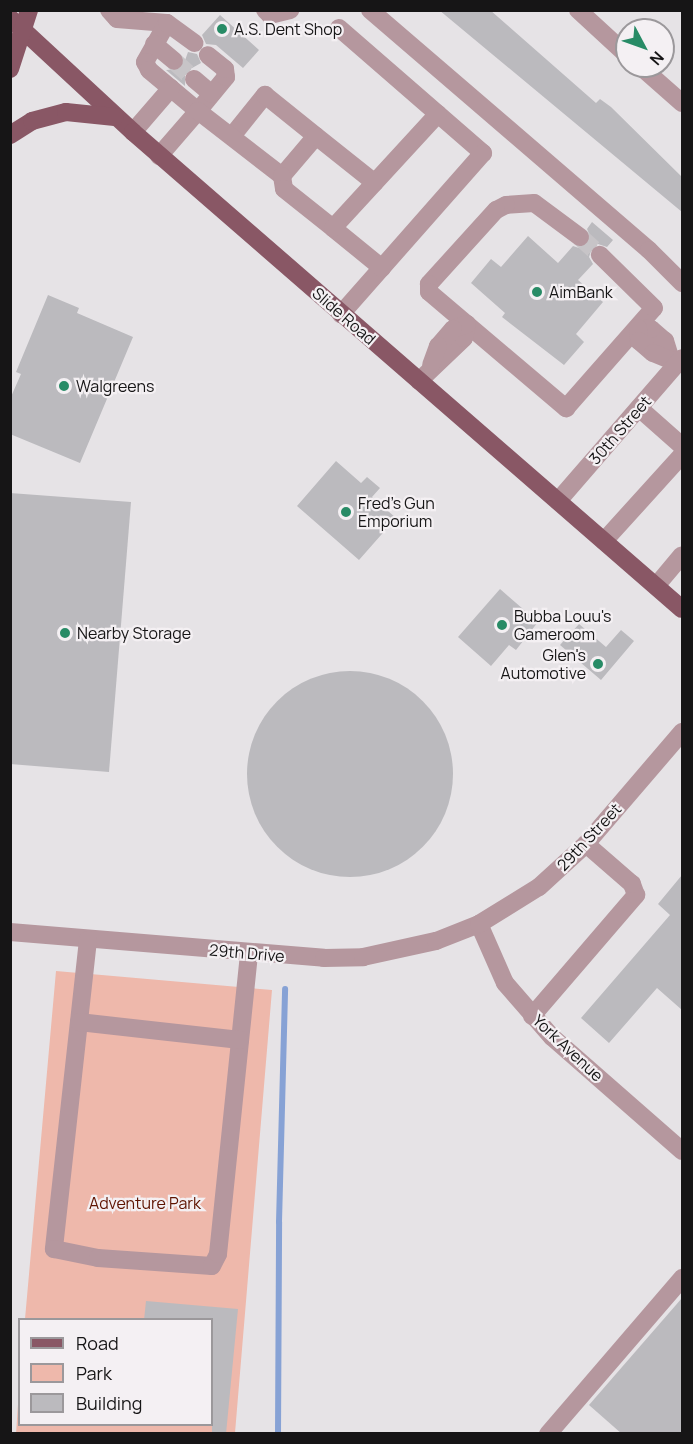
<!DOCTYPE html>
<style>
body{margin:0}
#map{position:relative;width:693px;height:1444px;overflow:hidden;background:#e6e3e6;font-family:Manrope,sans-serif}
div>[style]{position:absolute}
.green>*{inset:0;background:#eeb8ab}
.stream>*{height:6px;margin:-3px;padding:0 3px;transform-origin:3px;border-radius:3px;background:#87a2d5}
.building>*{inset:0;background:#bbbabe}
.round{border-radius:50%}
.minor-tunnel>*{height:18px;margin-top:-9px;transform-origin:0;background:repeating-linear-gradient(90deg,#c7c4c7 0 18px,transparent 0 27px)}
.minor>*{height:18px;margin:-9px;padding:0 9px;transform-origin:9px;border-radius:9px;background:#b5979e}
.major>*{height:18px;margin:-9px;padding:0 9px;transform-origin:9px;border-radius:9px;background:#895765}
.dots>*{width:16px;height:16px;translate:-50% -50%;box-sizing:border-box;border:3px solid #f4f0f3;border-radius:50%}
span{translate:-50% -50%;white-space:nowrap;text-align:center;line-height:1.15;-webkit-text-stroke:4.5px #f4f0f3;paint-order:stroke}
.poi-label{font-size:16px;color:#161516}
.left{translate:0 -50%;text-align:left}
.right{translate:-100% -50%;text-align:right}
.street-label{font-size:16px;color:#161516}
.park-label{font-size:16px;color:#5e1301}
.frame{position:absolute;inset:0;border:12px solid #161516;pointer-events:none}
.legend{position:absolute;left:18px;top:1318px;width:195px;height:108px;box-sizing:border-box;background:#f4f0f3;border:2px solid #9b989b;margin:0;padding:8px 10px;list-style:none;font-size:18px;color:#161516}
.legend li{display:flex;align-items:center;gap:12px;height:30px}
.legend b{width:30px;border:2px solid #9b989b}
.north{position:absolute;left:615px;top:18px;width:60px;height:60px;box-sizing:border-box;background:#f4f0f3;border:2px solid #9b989b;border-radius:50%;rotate:131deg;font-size:16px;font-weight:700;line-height:24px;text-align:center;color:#161516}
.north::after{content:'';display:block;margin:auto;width:21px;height:27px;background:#288b66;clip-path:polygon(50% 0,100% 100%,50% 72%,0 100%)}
</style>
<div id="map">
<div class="green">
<div style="clip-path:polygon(56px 971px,272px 990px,235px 1433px,16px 1434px,19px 1389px,20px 1424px,212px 1424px,212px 1320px,25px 1319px)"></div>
</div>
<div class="stream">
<div style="left:278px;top:1434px;width:212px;rotate:-89.7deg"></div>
<div style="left:279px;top:1222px;width:233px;rotate:-88.5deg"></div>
</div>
<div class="building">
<div style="clip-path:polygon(439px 10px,490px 10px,596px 103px,600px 99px,611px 107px,682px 177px,682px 212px)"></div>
<div style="clip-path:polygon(220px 15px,259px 50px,243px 68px,216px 45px,206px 44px,202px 35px)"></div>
<div style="clip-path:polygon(188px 52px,197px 54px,201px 63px,185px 72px,185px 86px,166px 70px,182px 69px)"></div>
<div style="clip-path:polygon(592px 222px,613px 240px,607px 247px,598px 244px,592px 248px,589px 257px,593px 264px,578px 280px,603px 302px,576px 334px,584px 342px,564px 365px,502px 317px,505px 313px,471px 283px,491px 259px,501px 267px,528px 236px,558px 263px,573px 246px,579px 248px,589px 244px,591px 238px,587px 229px)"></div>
<div style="clip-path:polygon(48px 295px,79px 308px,77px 313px,133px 337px,80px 463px,10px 434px,10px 399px,21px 374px,16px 372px)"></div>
<div style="clip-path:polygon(336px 461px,361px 483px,367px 477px,380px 488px,372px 497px,396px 518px,359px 560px,297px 506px)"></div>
<div style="clip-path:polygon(10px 493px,131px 502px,109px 772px,10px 764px)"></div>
<div style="clip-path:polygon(500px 589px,538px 622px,516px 650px,509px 645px,491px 666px,458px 637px)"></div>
<div style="clip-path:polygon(579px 624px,606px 647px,621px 630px,634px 641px,601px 680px,560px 645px)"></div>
<div class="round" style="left:247px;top:671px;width:206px;height:206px"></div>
<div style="clip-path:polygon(682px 875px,682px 1010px,657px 988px,609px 1043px,581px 1018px,670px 915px,658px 904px)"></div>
<div style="clip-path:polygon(682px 1298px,682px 1434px,622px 1434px,589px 1405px)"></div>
<div style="clip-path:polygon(146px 1301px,238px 1309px,226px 1434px,212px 1434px,212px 1320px,144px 1320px)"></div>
</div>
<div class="minor-tunnel">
<div style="left:174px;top:61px;width:27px;rotate:42deg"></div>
<div style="left:580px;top:237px;width:27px;rotate:42deg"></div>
</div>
<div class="minor">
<div style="left:109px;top:10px;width:12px;rotate:48deg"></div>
<div style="left:117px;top:19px;width:50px;rotate:4.6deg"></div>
<div style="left:167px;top:23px;width:45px;rotate:119.4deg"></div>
<div style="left:145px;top:62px;width:9px;rotate:63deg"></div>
<div style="left:149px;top:70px;width:64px;rotate:39.9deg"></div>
<div style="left:198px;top:111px;width:44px;rotate:-50.5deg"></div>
<div style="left:226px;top:77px;width:8px;rotate:-97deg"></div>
<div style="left:225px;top:69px;width:22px;rotate:-141deg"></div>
<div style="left:265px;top:10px;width:7px;rotate:45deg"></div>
<div style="left:270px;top:15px;width:21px;rotate:-14deg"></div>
<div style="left:370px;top:10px;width:368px;rotate:40.7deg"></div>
<div style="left:649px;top:250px;width:47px;rotate:45deg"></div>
<div style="left:578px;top:10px;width:67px;rotate:42.6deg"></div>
<div style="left:167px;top:23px;width:34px;rotate:36deg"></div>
<div style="left:339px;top:28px;width:191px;rotate:41deg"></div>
<div style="left:483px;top:153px;width:215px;rotate:131.4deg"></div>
<div style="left:154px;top:44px;width:26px;rotate:40deg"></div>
<div style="left:640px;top:66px;width:56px;rotate:41.4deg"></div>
<div style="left:194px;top:79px;width:23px;rotate:40deg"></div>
<div style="left:133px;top:132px;width:58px;rotate:-49.2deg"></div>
<div style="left:232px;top:136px;width:53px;rotate:-51.2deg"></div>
<div style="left:265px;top:95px;width:65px;rotate:38.8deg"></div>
<div style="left:159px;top:156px;width:60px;rotate:-49.1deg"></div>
<div style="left:198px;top:111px;width:106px;rotate:37.7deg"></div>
<div style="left:282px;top:176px;width:52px;rotate:-49.6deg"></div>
<div style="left:316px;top:136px;width:75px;rotate:38.5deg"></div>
<div style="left:282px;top:176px;width:13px;rotate:81deg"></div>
<div style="left:284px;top:189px;width:63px;rotate:38.5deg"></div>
<div style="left:580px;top:237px;width:57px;rotate:-143.5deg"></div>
<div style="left:534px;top:203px;width:28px;rotate:176deg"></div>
<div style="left:506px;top:205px;width:11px;rotate:153deg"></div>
<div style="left:496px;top:210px;width:100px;rotate:132.2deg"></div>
<div style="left:429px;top:284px;width:8px;rotate:90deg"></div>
<div style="left:429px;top:292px;width:180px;rotate:40.3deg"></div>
<div style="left:566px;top:408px;width:133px;rotate:-48.7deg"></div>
<div style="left:654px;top:308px;width:76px;rotate:-135.5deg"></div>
<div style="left:382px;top:268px;width:63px;rotate:-140.8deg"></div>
<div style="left:333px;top:228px;width:155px;rotate:-47.4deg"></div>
<div style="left:670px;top:357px;width:17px;rotate:-107deg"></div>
<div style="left:665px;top:341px;width:18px;rotate:-139deg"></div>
<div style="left:651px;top:329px;width:13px;rotate:-176deg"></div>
<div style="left:638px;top:328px;width:13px;rotate:86deg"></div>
<div style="left:639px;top:341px;width:18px;rotate:41deg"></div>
<div style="left:653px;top:353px;width:27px;rotate:22deg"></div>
<div style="left:419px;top:381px;width:62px;rotate:-43.7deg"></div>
<div style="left:464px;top:338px;width:14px;rotate:-78deg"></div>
<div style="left:467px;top:324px;width:15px;rotate:160deg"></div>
<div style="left:453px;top:329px;width:23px;rotate:131deg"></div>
<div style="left:438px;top:346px;width:20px;rotate:110deg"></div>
<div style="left:639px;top:408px;width:57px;rotate:41.5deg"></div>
<div style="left:558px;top:501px;width:189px;rotate:-49.1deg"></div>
<div style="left:604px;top:541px;width:116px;rotate:-47.8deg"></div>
<div style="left:656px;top:586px;width:40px;rotate:-50deg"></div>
<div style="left:479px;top:924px;width:64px;rotate:66.2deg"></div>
<div style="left:505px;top:983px;width:72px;rotate:49deg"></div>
<div style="left:552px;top:1037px;width:173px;rotate:41.2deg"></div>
<div style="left:10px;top:932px;width:315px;rotate:4.7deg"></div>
<div style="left:324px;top:958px;width:39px;rotate:-1deg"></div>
<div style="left:363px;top:957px;width:75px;rotate:-12.4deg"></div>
<div style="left:436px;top:941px;width:46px;rotate:-21.6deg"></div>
<div style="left:479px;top:924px;width:70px;rotate:-31.7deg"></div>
<div style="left:539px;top:887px;width:64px;rotate:-42.5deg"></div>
<div style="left:586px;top:844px;width:148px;rotate:-49.4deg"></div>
<div style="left:88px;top:940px;width:311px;rotate:96.3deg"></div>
<div style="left:54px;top:1249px;width:45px;rotate:11.6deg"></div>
<div style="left:98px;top:1258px;width:114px;rotate:4deg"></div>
<div style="left:212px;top:1266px;width:13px;rotate:-63deg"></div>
<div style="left:218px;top:1254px;width:303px;rotate:-84.1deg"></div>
<div style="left:532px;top:1016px;width:160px;rotate:-49.3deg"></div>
<div style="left:636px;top:895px;width:12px;rotate:-110deg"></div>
<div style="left:632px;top:884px;width:61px;rotate:-139deg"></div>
<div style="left:79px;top:1022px;width:162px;rotate:6.4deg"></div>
<div style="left:548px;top:1434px;width:206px;rotate:-49.3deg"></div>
</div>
<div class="major">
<div style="left:10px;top:18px;width:168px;rotate:42.8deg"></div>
<div style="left:133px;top:132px;width:727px;rotate:40.99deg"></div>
<div style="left:10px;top:69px;width:62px;rotate:-72.1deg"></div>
<div style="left:10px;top:135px;width:26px;rotate:-32deg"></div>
<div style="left:32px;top:121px;width:35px;rotate:-15deg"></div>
<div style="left:66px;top:112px;width:49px;rotate:5.8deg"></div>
</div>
<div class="dots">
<div style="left:222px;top:29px;background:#288b66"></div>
<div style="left:537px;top:292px;background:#288b66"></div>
<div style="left:64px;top:386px;background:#288b66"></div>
<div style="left:346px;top:512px;background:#288b66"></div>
<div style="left:502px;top:625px;background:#288b66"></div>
<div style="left:65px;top:633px;background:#288b66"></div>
<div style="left:598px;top:664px;background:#288b66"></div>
</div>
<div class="poi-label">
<span class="left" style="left:234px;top:29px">A.S. Dent Shop</span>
<span class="left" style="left:549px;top:292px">AimBank</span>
<span class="left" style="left:76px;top:386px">Walgreens</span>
<span class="left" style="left:358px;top:512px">Fred's Gun<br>Emporium</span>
<span class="left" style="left:514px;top:625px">Bubba Louu's<br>Gameroom</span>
<span class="left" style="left:77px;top:633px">Nearby Storage</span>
<span class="right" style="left:586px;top:664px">Glen's<br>Automotive</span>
</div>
<div class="street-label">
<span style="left:344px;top:316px;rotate:41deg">Slide Road</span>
<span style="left:620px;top:430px;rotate:-49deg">30th Street</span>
<span style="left:589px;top:837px;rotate:-47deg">29th Street</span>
<span style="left:247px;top:953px;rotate:5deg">29th Drive</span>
<span style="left:568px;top:1048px;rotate:43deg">York Avenue</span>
</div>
<div class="park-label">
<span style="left:145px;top:1203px">Adventure Park</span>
</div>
<div class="frame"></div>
<ul class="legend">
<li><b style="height:8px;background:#895765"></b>Road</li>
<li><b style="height:16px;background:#eeb8ab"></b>Park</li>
<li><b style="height:16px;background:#bbbabe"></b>Building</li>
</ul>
<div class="north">N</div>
</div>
